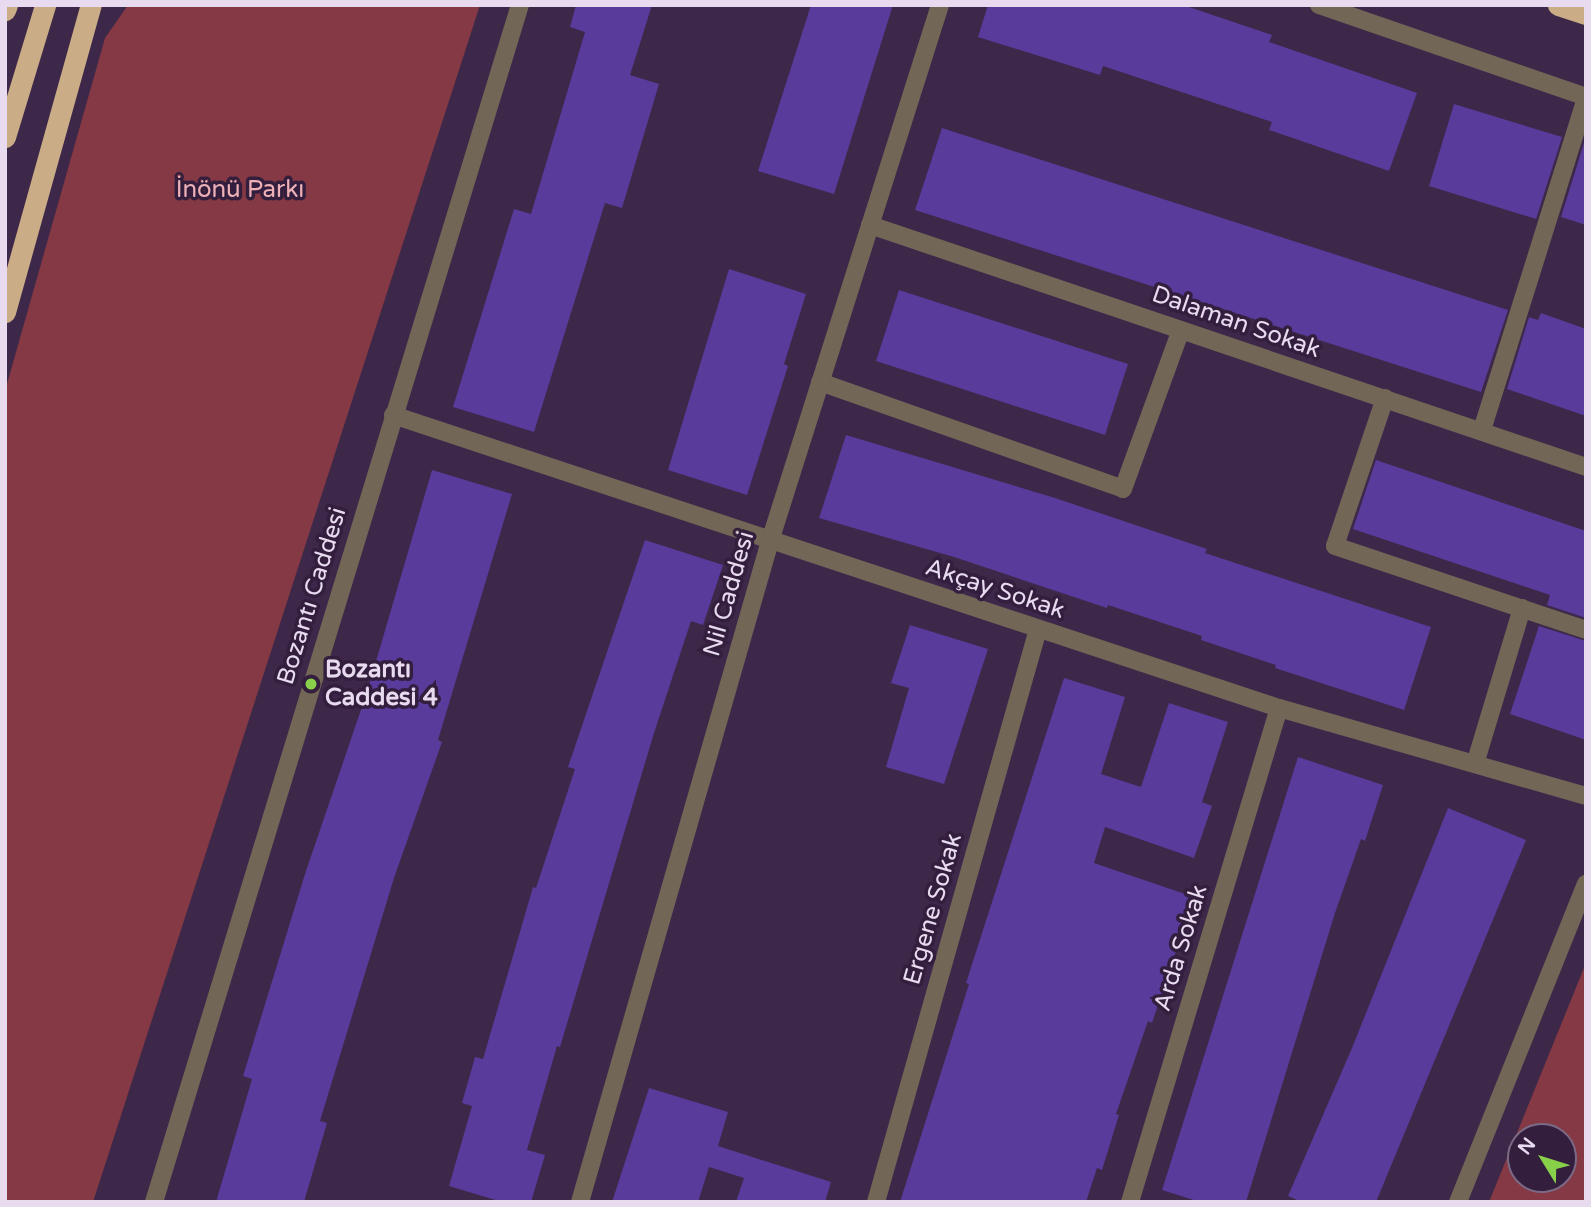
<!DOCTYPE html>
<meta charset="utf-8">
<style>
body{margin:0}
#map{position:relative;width:1591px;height:1207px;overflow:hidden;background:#3d2849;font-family:"Varela Round",sans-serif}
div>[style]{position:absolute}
.green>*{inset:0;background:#843944}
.building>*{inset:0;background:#583b9a}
.minor>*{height:18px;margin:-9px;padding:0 9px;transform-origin:9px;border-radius:9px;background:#726657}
.highway>*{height:21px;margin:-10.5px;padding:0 10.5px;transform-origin:10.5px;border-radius:10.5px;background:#caac86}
.dots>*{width:19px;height:19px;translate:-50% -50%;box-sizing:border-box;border:4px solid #331e3e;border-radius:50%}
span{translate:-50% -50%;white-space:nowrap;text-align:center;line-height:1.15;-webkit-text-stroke:7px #331e3e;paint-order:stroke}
.park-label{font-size:24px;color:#eeb1b7}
.street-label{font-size:24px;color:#e8dbf0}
.poi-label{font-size:24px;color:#e8dbf0;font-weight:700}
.left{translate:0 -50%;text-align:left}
.frame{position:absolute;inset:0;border:7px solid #e8dbf0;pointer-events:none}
.north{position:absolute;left:1507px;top:1123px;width:70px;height:70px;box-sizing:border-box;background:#331e3e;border:2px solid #7b6a85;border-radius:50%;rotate:308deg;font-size:19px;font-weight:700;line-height:28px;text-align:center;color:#e8dbf0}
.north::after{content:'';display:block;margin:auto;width:24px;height:32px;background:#88cf4a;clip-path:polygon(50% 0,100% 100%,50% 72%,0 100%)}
</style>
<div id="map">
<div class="green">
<div style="clip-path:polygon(128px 5px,480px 5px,93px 1202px,5px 1202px,5px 391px,105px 38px)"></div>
<div style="clip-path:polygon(evenodd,1586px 963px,1586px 1202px,1489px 1202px,1586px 963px,1521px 1137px,1563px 1137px,1563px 1179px,1521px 1179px,1521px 1137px)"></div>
</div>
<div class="building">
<div style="clip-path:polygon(576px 5px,652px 5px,630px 75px,659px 84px,622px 208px,605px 203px,534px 432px,453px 407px,514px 209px,531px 214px,585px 32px,570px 27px)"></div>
<div style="clip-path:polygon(811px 5px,893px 5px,834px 194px,758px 171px)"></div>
<div style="clip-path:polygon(988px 5px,1183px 5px,1272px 35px,1269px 42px,1417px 93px,1389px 171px,1269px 130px,1272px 122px,1103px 66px,1100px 75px,978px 37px)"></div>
<div style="clip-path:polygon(1454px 104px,1562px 137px,1536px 219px,1429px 186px)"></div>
<div style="clip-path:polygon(942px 128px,1508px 310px,1481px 392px,915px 210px)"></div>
<div style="clip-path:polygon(1584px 143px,1586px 144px,1586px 225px,1561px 217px)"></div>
<div style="clip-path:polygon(729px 269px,806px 294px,784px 364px,788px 366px,747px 495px,668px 470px)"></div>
<div style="clip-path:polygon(899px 290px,1128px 364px,1105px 435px,876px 361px)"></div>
<div style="clip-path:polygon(1541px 313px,1586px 329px,1586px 416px,1507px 389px,1529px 317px,1538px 320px)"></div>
<div style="clip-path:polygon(846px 435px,1055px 498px,1207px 549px,1205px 553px,1431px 627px,1404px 710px,1275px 668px,1276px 665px,1201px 640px,1202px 636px,1108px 605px,1107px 608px,954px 557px,819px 518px)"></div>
<div style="clip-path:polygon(1376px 460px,1586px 531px,1586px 618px,1547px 605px,1550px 595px,1353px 529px)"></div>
<div style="clip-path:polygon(432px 470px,512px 494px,438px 740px,442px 742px,394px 878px,320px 1121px,327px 1123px,304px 1202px,216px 1202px,252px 1079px,243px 1076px,305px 874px,367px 692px)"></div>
<div style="clip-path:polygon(645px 540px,723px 565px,703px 625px,691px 621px,654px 733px,560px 1047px,557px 1046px,527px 1150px,545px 1155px,531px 1202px,502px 1202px,449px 1186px,472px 1106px,462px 1103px,475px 1057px,483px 1059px,533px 887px,536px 888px,575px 769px,568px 767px)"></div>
<div style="clip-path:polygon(910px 625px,988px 649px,944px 784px,886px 767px,909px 688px,891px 683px)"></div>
<div style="clip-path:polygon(1539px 626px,1586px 641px,1586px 740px,1510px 714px)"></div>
<div style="clip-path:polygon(1064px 678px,1125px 697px,1101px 774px,1141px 787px,1169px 703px,1228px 722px,1202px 802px,1212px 806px,1194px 858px,1105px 827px,1094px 863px,1194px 897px,1152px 1023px,1148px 1021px,1116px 1114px,1119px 1115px,1102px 1170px,1097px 1168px,1086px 1202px,900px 1202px,969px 984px,966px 983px)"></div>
<div style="clip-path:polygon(1298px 757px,1383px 785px,1365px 841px,1361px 839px,1335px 913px,1246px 1202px,1200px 1202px,1162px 1190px)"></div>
<div style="clip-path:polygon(1448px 808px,1526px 840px,1376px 1202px,1302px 1202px,1288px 1196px,1352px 1048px)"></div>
<div style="clip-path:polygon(649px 1088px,728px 1112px,718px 1146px,831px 1182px,825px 1202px,736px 1202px,744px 1178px,709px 1167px,698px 1202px,612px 1202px)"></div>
</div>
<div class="minor">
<div style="left:1319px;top:5px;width:282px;rotate:19deg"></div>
<div style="left:870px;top:225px;width:756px;rotate:18.67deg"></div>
<div style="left:820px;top:382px;width:321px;rotate:19.4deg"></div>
<div style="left:1123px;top:489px;width:169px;rotate:-70deg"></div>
<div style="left:1385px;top:398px;width:156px;rotate:108.7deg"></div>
<div style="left:1335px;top:546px;width:265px;rotate:18.5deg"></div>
<div style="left:393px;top:415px;width:933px;rotate:18.3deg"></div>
<div style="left:1279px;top:708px;width:319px;rotate:16deg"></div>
<div style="left:1482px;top:430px;width:348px;rotate:-72.6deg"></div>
<div style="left:1475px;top:764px;width:163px;rotate:-73.2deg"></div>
<div style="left:154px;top:1202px;width:1252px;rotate:-73deg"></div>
<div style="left:580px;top:1202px;width:688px;rotate:-73.96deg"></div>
<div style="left:770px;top:541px;width:562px;rotate:-72.4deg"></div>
<div style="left:876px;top:1202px;width:595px;rotate:-74.21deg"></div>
<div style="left:1130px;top:1202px;width:516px;rotate:-73.22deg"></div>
<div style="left:1458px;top:1202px;width:343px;rotate:-68.1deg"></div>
</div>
<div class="highway">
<div style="left:1558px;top:5px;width:29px;rotate:18deg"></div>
<div style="left:5px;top:10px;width:5px;rotate:-68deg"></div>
<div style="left:5px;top:137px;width:138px;rotate:-73.1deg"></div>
<div style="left:5px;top:312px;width:319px;rotate:-74.4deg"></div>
</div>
<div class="dots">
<div style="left:311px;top:684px;background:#88cf4a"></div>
</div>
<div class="park-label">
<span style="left:240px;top:190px">İnönü Parkı</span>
</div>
<div class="street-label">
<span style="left:1236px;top:322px;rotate:19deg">Dalaman Sokak</span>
<span style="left:995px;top:589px;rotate:18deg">Akçay Sokak</span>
<span style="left:729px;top:594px;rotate:-74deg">Nil Caddesi</span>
<span style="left:312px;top:596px;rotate:-73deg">Bozantı Caddesi</span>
<span style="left:933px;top:909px;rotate:-74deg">Ergene Sokak</span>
<span style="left:1181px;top:948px;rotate:-73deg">Arda Sokak</span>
</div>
<div class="poi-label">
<span class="left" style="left:325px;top:684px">Bozantı<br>Caddesi 4</span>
</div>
<div class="frame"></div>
<div class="north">N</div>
</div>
